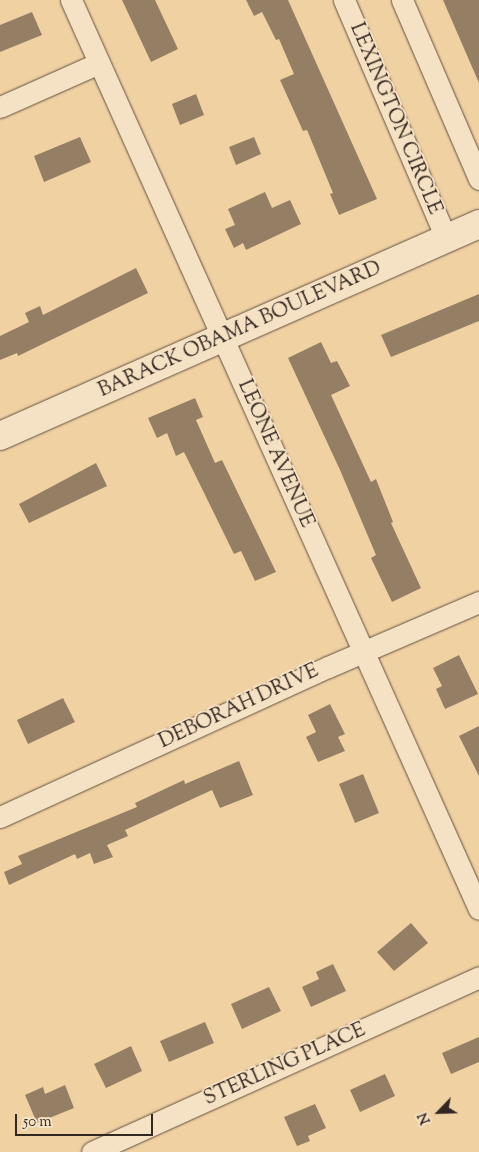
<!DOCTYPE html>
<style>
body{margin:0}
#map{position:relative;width:479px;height:1152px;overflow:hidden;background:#f0d1a2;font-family:"Sorts Mill Goudy",serif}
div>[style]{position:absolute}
.building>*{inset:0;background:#957f64}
.roads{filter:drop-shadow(0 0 1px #625241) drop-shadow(0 0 1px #625241)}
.minor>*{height:21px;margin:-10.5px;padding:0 10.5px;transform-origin:10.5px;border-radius:10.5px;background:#f5e1c3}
.secondary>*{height:28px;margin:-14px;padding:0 14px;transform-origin:14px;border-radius:14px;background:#f5e1c3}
span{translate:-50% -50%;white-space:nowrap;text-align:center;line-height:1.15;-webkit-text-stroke:4px #f5e1c3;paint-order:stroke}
.street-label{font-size:20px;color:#332721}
.north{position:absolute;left:414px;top:1087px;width:50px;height:50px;-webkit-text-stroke:4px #f5e1c3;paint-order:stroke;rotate:246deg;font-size:14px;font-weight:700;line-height:20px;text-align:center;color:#332721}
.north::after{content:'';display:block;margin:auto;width:18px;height:22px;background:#332721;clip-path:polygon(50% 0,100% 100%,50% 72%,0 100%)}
.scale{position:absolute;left:15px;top:1114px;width:138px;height:22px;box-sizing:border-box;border:2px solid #332721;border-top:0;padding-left:6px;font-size:15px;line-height:18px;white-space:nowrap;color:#332721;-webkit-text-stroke:4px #f5e1c3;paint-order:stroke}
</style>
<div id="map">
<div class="building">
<div style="clip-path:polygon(122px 0,155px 0,178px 49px,151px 62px)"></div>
<div style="clip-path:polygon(246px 0,288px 0,377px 199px,339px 215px,330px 194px,333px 193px,307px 130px,303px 131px,280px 80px,294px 74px,279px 39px,276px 40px,262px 12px,254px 16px)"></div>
<div style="clip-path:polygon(443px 0,479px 0,479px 83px)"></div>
<div style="clip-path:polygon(32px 12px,42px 35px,0 52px,0 25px)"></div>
<div style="clip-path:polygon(196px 94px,204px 115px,180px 125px,172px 104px)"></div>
<div style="clip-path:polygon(80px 137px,91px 162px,44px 182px,34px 156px)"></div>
<div style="clip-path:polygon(254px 137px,261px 154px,236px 165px,229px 147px)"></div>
<div style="clip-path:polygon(265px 192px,272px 208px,290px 200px,301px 224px,246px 250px,243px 243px,234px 248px,225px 229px,235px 225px,228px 209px)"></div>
<div style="clip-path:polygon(136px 268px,148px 293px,18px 356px,17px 353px,0 360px,0 336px,29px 322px,25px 313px,40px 306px,43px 315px)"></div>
<div style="clip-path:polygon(479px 294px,479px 321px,391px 357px,381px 335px)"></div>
<div style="clip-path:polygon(321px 342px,331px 363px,337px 361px,350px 386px,331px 395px,371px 482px,376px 479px,393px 522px,391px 523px,421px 588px,392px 602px,371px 558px,376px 555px,340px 470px,288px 358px)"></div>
<div style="clip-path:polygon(195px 398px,203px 417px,196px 420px,215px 463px,222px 460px,276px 572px,255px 581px,241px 551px,234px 554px,184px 452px,176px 456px,167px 433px,157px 438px,148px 418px)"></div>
<div style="clip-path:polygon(96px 463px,107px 486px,29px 523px,19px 504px)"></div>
<div style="clip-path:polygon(459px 655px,478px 694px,445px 709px,436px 689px,442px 686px,433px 668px)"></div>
<div style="clip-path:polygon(63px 698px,75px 722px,28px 744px,17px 720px)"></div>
<div style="clip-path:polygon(330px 704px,345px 734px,338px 737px,345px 751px,318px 762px,306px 737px,316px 732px,308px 715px)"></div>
<div style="clip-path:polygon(479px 726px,479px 776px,459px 736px)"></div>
<div style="clip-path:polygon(239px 761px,253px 795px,220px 808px,212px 790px,125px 830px,128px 836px,107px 845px,113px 857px,94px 864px,90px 853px,77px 859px,75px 854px,9px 885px,4px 872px,22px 864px,18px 856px,137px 807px,135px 803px,184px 780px,185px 784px)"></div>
<div style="clip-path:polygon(363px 774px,379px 813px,355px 823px,339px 784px)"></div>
<div style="clip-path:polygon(411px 923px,428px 943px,394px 971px,377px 952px)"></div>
<div style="clip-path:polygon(333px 964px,346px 991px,311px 1007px,302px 987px,319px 979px,316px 972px)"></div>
<div style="clip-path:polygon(269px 987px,281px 1011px,242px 1029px,231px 1004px)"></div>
<div style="clip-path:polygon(205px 1022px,214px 1043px,169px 1062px,160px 1041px)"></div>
<div style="clip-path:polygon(479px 1037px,479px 1062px,451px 1074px,442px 1053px)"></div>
<div style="clip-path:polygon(131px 1046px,142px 1071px,106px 1088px,94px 1064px)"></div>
<div style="clip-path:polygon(385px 1074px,395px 1096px,360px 1112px,350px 1090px)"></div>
<div style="clip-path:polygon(65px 1085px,74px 1108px,37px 1123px,25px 1095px,43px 1087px,45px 1094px)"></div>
<div style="clip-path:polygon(315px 1104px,326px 1128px,308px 1136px,310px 1141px,297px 1146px,284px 1117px)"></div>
</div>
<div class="roads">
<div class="minor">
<div style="left:71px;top:0;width:996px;rotate:65.83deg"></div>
<div style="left:344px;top:0;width:259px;rotate:66.8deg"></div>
<div style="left:402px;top:0;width:195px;rotate:66.7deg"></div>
<div style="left:0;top:107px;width:108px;rotate:-24deg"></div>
<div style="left:0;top:817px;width:361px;rotate:-24.6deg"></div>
<div style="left:328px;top:667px;width:164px;rotate:-23.3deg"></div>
<div style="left:92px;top:1152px;width:425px;rotate:-24.3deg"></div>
</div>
<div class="secondary">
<div style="left:0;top:436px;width:524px;rotate:-23.87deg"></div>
</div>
</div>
<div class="street-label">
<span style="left:395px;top:119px;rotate:67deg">LEXINGTON CIRCLE</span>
<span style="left:240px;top:330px;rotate:-24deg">BARACK OBAMA BOULEVARD</span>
<span style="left:275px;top:454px;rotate:66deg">LEONE AVENUE</span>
<span style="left:239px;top:707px;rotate:-25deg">DEBORAH DRIVE</span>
<span style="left:285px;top:1065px;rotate:-24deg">STERLING PLACE</span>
</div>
<div class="north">N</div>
<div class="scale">50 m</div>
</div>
